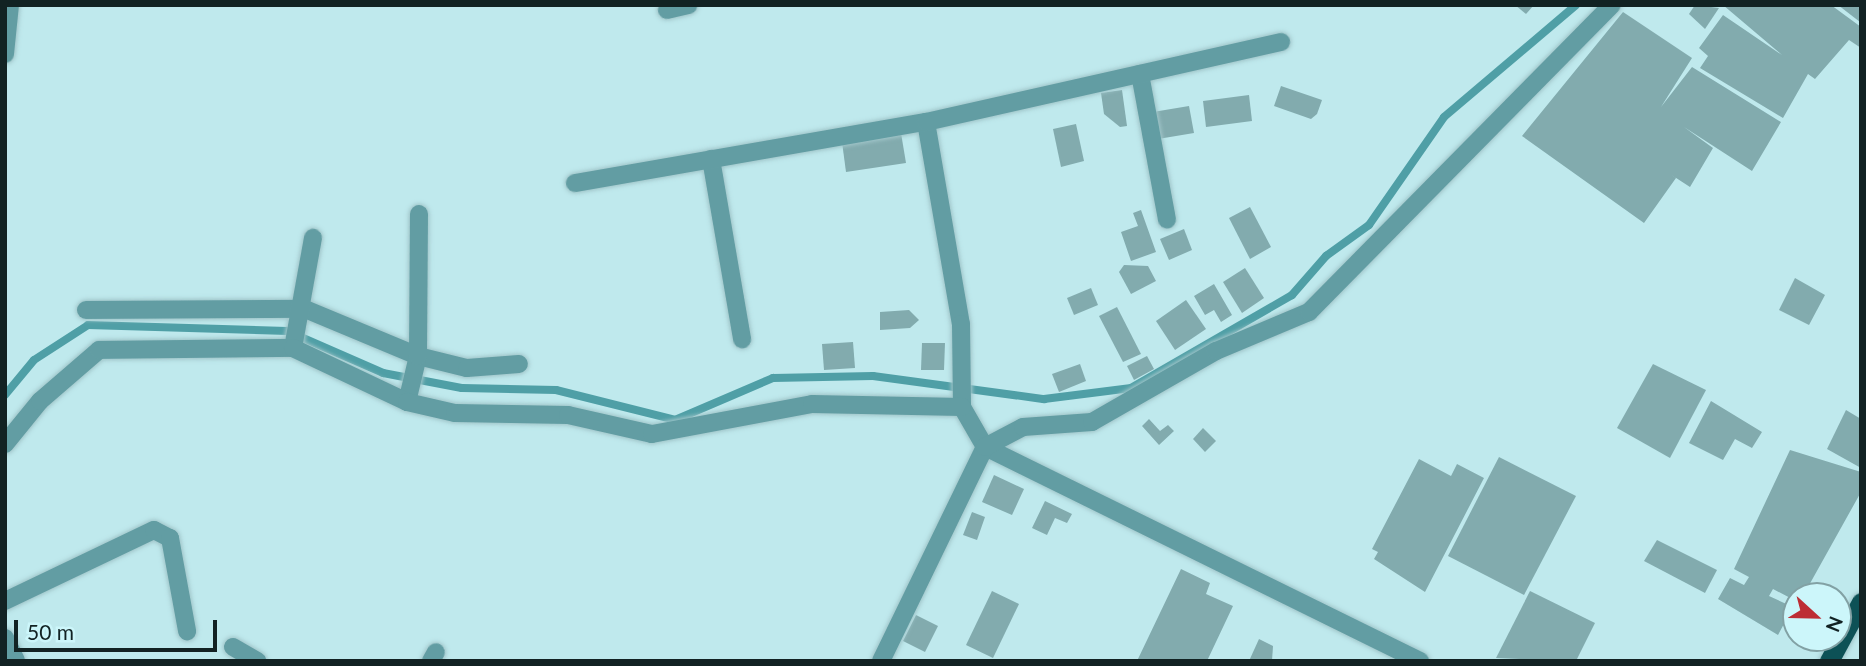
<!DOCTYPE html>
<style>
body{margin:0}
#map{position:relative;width:1866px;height:666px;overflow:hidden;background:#bfe9ed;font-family:Lato,sans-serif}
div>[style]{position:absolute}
.stream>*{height:8px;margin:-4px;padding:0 4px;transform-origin:4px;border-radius:4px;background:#4f9fa6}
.building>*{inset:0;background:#82abae}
.roads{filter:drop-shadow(0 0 2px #a0c5c9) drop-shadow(0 0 2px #a0c5c9)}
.minor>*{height:18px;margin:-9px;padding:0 9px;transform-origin:9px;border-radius:9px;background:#629da3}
.trunk>*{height:19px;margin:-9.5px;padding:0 9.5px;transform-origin:9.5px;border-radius:9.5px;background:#0d5156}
span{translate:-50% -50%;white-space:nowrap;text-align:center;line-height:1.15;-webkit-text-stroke:5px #ccf6fa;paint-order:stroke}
.frame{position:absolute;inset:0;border:7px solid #122223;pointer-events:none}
.north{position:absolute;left:1782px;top:582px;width:70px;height:70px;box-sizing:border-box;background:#ccf6fa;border:2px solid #82a1a4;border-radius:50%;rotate:112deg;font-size:19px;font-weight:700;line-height:28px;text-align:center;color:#122223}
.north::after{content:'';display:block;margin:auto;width:24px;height:32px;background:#bd2d34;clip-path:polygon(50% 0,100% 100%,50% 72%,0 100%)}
.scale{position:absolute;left:14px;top:620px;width:203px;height:32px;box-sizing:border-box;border:4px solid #122223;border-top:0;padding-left:9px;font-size:21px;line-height:24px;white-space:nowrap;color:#122223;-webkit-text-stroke:5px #ccf6fa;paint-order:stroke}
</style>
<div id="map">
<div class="stream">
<div style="left:5px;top:395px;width:45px;rotate:-50.4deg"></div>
<div style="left:34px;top:360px;width:64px;rotate:-32.9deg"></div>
<div style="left:88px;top:325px;width:199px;rotate:1.7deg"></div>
<div style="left:287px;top:331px;width:105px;rotate:23.6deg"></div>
<div style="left:383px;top:373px;width:80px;rotate:10.8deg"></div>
<div style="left:462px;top:388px;width:94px;rotate:1.2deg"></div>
<div style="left:556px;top:390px;width:123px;rotate:14.1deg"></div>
<div style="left:675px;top:420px;width:107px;rotate:-23.2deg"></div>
<div style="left:773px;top:378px;width:100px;rotate:-1.1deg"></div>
<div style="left:873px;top:376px;width:173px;rotate:7.7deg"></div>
<div style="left:1044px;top:399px;width:88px;rotate:-7.2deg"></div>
<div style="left:1131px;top:388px;width:186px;rotate:-30deg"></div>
<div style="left:1292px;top:295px;width:52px;rotate:-48.9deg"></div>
<div style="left:1326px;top:256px;width:53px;rotate:-35.8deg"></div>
<div style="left:1369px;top:225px;width:131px;rotate:-55.2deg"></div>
<div style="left:1444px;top:117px;width:173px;rotate:-40.3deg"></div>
</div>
<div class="building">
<div style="clip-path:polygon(1515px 5px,1534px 5px,1526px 14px)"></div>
<div style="clip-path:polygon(1695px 5px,1719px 8px,1705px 29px,1689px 14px)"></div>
<div style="clip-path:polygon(1723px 5px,1831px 5px,1861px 27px,1861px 48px,1849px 40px,1815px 79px,1808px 74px,1783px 118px,1700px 68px,1708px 56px,1699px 48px,1723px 15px,1782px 55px)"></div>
<div style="clip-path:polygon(1838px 5px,1861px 5px,1861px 21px,1860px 22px)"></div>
<div style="clip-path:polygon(1623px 12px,1692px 58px,1661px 107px,1692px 67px,1781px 122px,1752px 171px,1684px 127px,1713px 148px,1690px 187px,1670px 174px,1676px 178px,1644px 223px,1522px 136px)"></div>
<div style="clip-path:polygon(1281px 86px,1322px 100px,1317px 114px,1311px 119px,1274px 106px)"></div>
<div style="clip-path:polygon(1122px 90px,1127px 126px,1120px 127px,1104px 114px,1101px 93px)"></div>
<div style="clip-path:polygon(1249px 95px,1252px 121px,1206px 127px,1203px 101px)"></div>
<div style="clip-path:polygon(1189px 106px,1194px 133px,1158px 139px,1153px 112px)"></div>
<div style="clip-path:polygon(1076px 124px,1084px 161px,1061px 167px,1053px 129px)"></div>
<div style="clip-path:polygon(901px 133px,906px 163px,846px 172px,842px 142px)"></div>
<div style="clip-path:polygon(1250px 207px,1271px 247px,1250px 259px,1229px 218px)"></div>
<div style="clip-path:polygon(1141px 210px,1156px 252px,1131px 261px,1121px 232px,1138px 226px,1133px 213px)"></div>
<div style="clip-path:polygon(1184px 229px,1192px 250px,1169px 260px,1160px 239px)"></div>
<div style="clip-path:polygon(1124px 265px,1148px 266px,1156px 281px,1131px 294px,1119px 272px)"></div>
<div style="clip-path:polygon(1245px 268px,1264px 298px,1242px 313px,1223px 282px)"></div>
<div style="clip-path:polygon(1795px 278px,1825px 295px,1809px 325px,1779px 310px)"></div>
<div style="clip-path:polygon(1214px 284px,1232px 315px,1221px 322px,1214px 310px,1205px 315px,1194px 296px)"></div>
<div style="clip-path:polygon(1091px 288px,1098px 305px,1074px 315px,1067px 298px)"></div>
<div style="clip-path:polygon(1186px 300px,1206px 329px,1175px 350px,1156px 321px)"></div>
<div style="clip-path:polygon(1117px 307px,1141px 354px,1123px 362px,1099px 316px)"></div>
<div style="clip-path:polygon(909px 310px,919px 320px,910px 328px,880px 330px,880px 312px)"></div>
<div style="clip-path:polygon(853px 342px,855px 368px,824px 370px,822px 344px)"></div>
<div style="clip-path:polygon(922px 343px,945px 343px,944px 370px,921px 370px)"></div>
<div style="clip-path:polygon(1147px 356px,1154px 369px,1134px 380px,1127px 366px)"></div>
<div style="clip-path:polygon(1080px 364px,1086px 381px,1059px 392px,1052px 374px)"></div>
<div style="clip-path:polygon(1653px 364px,1706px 390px,1670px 458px,1617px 428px)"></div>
<div style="clip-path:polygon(1711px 401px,1762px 432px,1752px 448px,1735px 439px,1723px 460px,1689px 443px)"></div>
<div style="clip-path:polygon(1846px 410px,1861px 419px,1861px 468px,1827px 449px)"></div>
<div style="clip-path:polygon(1149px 419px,1160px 431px,1168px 425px,1174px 431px,1159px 445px,1142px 426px)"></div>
<div style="clip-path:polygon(1203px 428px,1216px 441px,1205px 452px,1193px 439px)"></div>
<div style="clip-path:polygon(1790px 450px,1861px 472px,1861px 492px,1803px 596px,1796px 601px,1773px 589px,1769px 596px,1793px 607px,1778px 635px,1718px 599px,1730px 578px,1744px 585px,1749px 577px,1734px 569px)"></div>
<div style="clip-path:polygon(1499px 457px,1576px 496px,1524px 595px,1448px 556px)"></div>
<div style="clip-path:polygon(1419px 459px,1451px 476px,1457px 464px,1484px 478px,1425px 592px,1374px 559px,1378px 552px,1372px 549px)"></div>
<div style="clip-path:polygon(994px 475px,1024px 489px,1012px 515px,982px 502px)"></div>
<div style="clip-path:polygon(1045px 501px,1072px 514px,1067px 523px,1055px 518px,1047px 535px,1032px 528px)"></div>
<div style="clip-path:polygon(972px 512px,985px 517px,977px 540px,963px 535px)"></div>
<div style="clip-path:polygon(1657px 540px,1717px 570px,1705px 593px,1644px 561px)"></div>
<div style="clip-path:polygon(1181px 569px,1210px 583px,1206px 594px,1233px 606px,1207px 661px,1137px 661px)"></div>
<div style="clip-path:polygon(992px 591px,1019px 604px,993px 658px,966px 645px)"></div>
<div style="clip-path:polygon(1530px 591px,1595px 623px,1576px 661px,1496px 658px)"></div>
<div style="clip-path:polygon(916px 615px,938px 626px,925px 652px,903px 641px)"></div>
<div style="clip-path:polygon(1259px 639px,1273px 646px,1272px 661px,1249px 661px)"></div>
</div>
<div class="roads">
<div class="minor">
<div style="left:667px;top:10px;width:22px;rotate:-13deg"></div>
<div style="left:5px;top:54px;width:49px;rotate:-84.2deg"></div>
<div style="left:1140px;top:74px;width:148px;rotate:79.5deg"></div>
<div style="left:926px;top:122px;width:205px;rotate:80.2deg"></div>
<div style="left:961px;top:324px;width:83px;rotate:89.3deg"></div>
<div style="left:962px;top:407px;width:46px;rotate:60.1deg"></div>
<div style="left:985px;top:447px;width:485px;rotate:26.2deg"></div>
<div style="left:711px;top:159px;width:183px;rotate:80.2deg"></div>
<div style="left:575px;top:183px;width:356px;rotate:-9.9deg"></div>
<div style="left:926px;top:122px;width:364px;rotate:-12.7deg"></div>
<div style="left:86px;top:310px;width:219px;rotate:-0.3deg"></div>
<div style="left:305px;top:309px;width:122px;rotate:22.6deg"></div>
<div style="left:418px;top:356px;width:50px;rotate:13.8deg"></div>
<div style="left:467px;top:368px;width:52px;rotate:-4.4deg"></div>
<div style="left:293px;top:348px;width:112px;rotate:-79.7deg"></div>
<div style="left:407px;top:402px;width:47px;rotate:-76.6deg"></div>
<div style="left:418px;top:356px;width:142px;rotate:-89.6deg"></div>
<div style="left:5px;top:444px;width:55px;rotate:-50.9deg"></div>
<div style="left:40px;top:401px;width:78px;rotate:-40.8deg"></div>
<div style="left:99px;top:350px;width:194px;rotate:-0.6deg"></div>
<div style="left:293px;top:348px;width:126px;rotate:25.3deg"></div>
<div style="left:407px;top:402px;width:49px;rotate:12.9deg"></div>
<div style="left:455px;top:413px;width:113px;rotate:1deg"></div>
<div style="left:568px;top:415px;width:86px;rotate:12.7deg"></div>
<div style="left:652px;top:434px;width:163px;rotate:-10.6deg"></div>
<div style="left:812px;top:404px;width:150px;rotate:1.1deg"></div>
<div style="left:5px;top:601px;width:165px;rotate:-25.5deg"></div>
<div style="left:154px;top:530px;width:18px;rotate:27deg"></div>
<div style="left:170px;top:538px;width:95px;rotate:79.6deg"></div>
<div style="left:5px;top:638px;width:25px;rotate:64deg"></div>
<div style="left:233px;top:647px;width:28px;rotate:30deg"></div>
<div style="left:431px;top:661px;width:10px;rotate:-61deg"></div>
<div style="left:881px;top:661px;width:238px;rotate:-64.1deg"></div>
<div style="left:985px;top:447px;width:43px;rotate:-27.8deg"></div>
<div style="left:1023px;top:427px;width:69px;rotate:-4.1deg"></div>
<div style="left:1092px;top:422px;width:143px;rotate:-29.8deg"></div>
<div style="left:1216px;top:351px;width:101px;rotate:-22.8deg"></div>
<div style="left:1309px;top:312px;width:431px;rotate:-45.4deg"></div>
</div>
<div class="trunk">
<div style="left:1829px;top:661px;width:67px;rotate:-61.5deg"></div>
</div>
</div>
<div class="frame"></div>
<div class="north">N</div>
<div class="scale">50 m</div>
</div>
